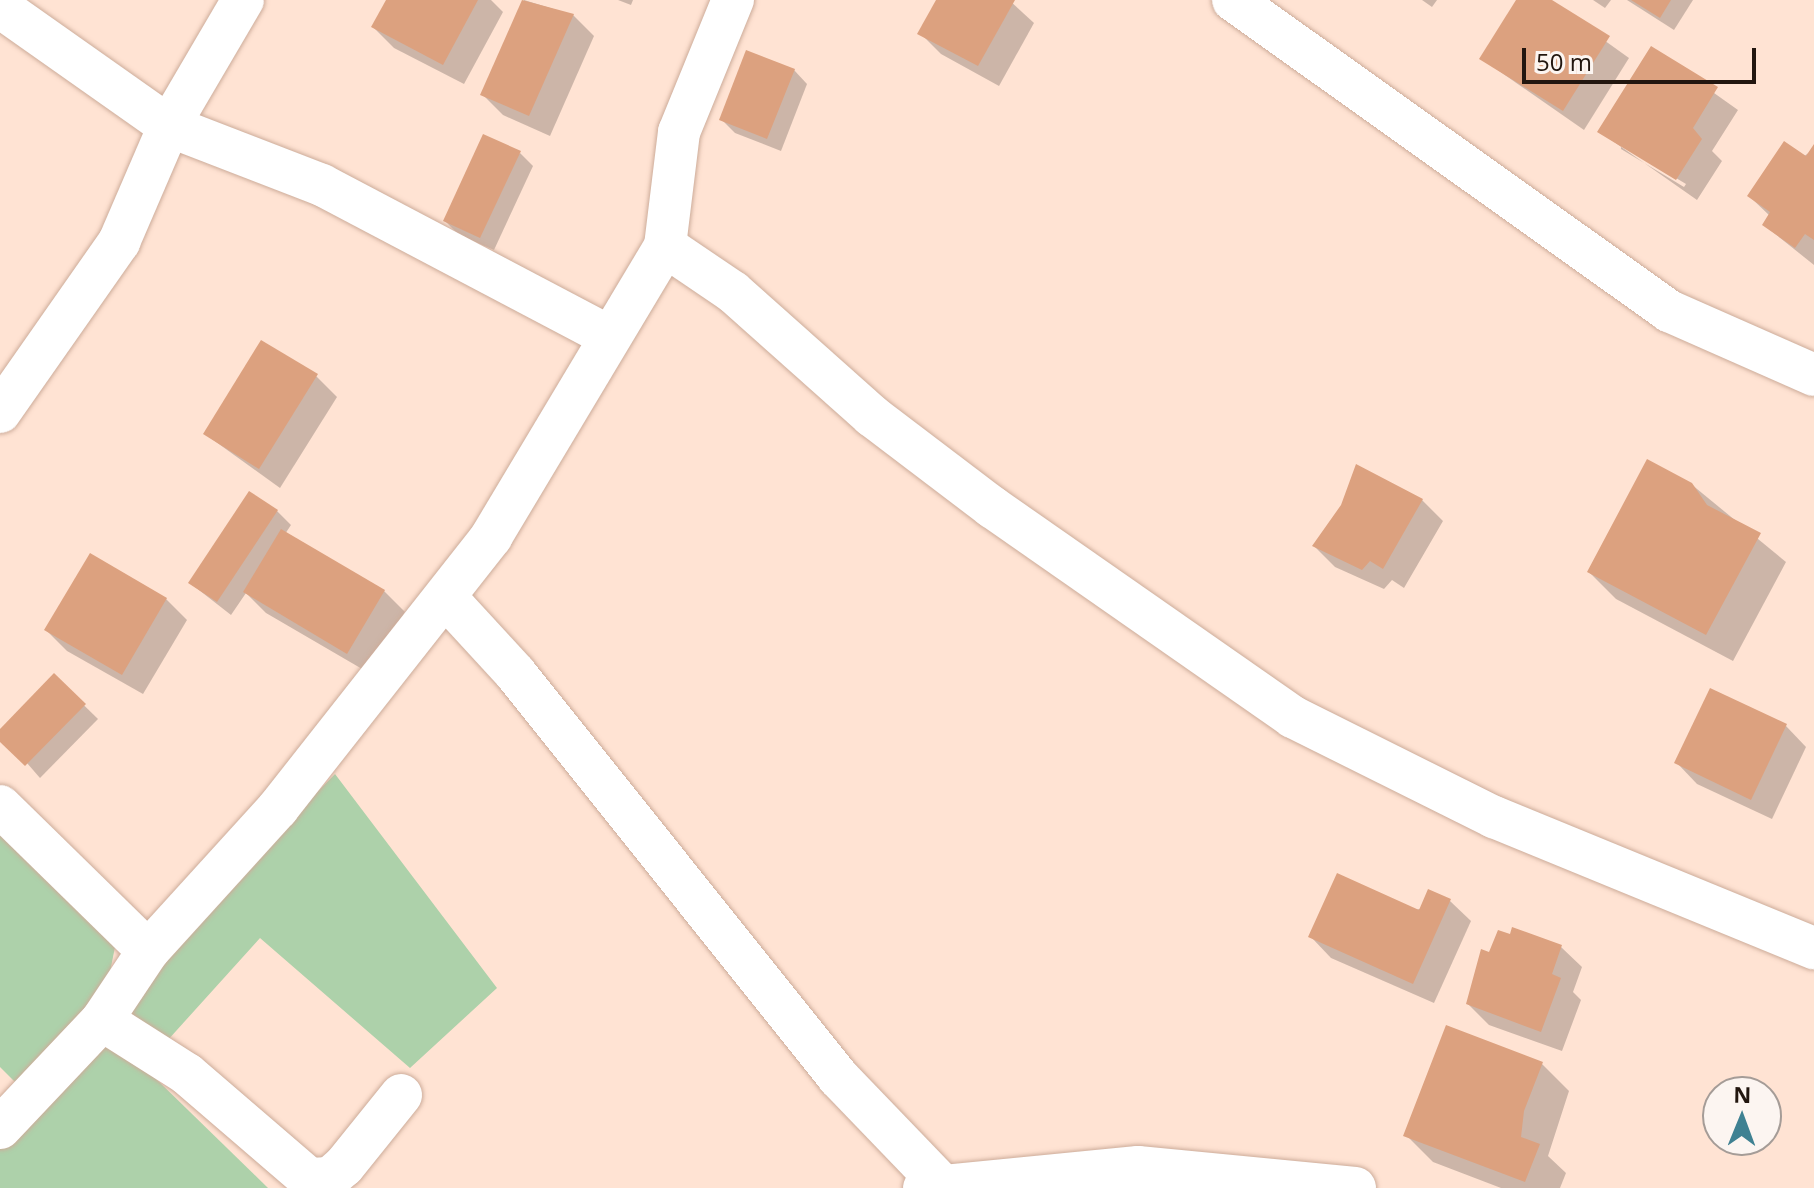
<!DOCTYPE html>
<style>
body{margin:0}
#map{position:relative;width:1814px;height:1188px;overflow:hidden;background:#ffe3d3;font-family:"Open Sans",sans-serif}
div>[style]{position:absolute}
.green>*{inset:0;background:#add1aa}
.shadow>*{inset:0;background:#0003}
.building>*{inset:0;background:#dca17f}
.roads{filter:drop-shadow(0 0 2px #cdac9a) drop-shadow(0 0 2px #cdac9a)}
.minor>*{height:42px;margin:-21px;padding:0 21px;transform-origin:21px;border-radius:21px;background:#fff}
span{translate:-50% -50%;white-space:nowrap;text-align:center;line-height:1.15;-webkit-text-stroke:6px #fcf5f1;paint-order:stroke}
.north{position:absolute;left:1702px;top:1076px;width:80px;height:80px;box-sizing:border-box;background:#fcf5f1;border:2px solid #a59c97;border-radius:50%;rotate:1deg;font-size:22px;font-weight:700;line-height:32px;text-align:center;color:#22160f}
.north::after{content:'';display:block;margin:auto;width:28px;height:36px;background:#3f8192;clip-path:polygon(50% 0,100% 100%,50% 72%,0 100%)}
.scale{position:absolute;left:1522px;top:48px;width:234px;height:36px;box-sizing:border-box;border:4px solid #22160f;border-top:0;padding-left:10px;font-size:24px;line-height:28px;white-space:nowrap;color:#22160f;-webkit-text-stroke:6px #fcf5f1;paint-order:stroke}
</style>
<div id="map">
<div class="green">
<div style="clip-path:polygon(335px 774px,497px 988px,410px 1068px,260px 938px,167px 1041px,129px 1014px,159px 953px)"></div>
<div style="clip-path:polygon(0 820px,115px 947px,106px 992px,19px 1086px,0 1067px)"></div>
<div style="clip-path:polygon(112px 1036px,268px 1188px,0 1188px,0 1140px)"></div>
</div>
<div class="shadow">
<div style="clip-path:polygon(388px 0,491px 0,503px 12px,464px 84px,394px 48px,373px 27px)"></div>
<div style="clip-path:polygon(524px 0,573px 15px,594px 36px,550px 136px,503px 115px,482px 94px)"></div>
<div style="clip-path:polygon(618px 0,633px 0,631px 5px)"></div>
<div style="clip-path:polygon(938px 0,1009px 0,1034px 23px,999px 86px,941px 54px,920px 33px)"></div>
<div style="clip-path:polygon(1422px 0,1437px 0,1432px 7px)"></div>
<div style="clip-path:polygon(1519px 0,1548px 0,1629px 58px,1584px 130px,1482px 59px)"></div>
<div style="clip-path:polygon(1593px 0,1611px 0,1605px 8px)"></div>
<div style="clip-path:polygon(1627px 0,1693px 0,1674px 30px)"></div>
<div style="clip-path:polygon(evenodd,1652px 49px,1738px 110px,1712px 151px,1722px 161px,1697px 200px,1600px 132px,1652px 49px,1621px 145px,1686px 184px,1684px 187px,1621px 149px,1621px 145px)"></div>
<div style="clip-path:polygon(794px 70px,807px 84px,781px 151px,735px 133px,721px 119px)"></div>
<div style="clip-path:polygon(1814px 149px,1814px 265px,1764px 225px,1770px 216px,1749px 196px)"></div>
<div style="clip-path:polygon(520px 153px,533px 166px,494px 250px,459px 235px,445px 221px)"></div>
<div style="clip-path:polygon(316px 376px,337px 397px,280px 488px,205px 434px)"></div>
<div style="clip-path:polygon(1691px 484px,1786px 562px,1733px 661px,1616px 599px,1589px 572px)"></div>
<div style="clip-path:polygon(1422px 500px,1443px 521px,1404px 588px,1392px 580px,1384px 589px,1335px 567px,1314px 546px,1343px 506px)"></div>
<div style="clip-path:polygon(277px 511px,291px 525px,285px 534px,384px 591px,405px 612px,369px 673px,266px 613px,246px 593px,231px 615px,190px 583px)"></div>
<div style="clip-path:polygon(90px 555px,166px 599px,187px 620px,143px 694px,67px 651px,46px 630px)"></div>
<div style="clip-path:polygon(54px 676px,98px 719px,40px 778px,0 732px)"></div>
<div style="clip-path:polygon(1786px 726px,1806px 747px,1772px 819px,1697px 784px,1677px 763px)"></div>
<div style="clip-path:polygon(1450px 901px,1471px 921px,1434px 1003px,1331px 958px,1311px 937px)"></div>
<div style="clip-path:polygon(1561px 947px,1582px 967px,1573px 992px,1581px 1000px,1562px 1051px,1489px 1025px,1468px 1004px,1491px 954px)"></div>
<div style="clip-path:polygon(1542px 1064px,1569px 1091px,1548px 1156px,1566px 1173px,1560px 1188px,1501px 1188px,1433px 1162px,1406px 1135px)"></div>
</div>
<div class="building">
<div style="clip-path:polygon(386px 0,478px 0,443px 65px,371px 27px)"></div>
<div style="clip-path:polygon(522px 0,574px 14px,529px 116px,480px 95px)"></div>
<div style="clip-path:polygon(936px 0,1015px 0,978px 66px,917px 34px)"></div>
<div style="clip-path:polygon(1516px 0,1552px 0,1610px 36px,1563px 111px,1479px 59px)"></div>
<div style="clip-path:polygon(1631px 0,1671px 0,1660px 18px)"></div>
<div style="clip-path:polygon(1651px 46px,1718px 87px,1693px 128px,1702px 139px,1676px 180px,1597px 132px)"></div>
<div style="clip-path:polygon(746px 50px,795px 69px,767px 139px,719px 120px)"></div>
<div style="clip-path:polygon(483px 134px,521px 151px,480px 238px,443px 221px)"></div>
<div style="clip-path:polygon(1784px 141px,1806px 156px,1814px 144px,1814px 240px,1805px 234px,1795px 248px,1762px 225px,1770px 212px,1747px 196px)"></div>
<div style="clip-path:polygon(261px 340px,318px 374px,259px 469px,203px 434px)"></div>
<div style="clip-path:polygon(1647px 459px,1692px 483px,1707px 505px,1761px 533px,1706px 635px,1587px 572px)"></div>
<div style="clip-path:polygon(1356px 464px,1423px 499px,1383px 569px,1370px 561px,1362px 570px,1312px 546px,1341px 505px)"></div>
<div style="clip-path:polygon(249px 491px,278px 510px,217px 602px,188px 583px)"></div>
<div style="clip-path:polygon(281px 529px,385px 590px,347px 654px,243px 592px)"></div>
<div style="clip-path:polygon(90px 553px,167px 598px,122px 675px,44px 630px)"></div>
<div style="clip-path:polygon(54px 673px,86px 704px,25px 766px,0 742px,0 729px)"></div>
<div style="clip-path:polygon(1710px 688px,1787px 724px,1751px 800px,1674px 763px)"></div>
<div style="clip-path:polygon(1337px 873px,1419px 910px,1428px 889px,1451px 899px,1413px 984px,1308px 937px)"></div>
<div style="clip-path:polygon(1512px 927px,1562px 945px,1552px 974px,1561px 978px,1541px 1032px,1466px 1004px,1481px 949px,1489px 952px,1498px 930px,1510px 934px)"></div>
<div style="clip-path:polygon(1446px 1025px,1543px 1062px,1524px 1111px,1521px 1137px,1540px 1144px,1525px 1182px,1403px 1136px)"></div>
</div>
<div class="roads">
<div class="minor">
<div style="left:1233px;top:0;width:536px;rotate:35.5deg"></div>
<div style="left:1669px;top:311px;width:158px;rotate:23.8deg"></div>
<div style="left:0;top:7px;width:207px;rotate:35.2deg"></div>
<div style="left:169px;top:126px;width:164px;rotate:21.1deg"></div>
<div style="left:322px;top:185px;width:320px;rotate:27.8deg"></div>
<div style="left:665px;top:246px;width:82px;rotate:34.1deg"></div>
<div style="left:733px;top:292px;width:186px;rotate:41.7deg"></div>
<div style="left:872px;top:416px;width:151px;rotate:37.2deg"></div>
<div style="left:992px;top:507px;width:367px;rotate:34.9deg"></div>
<div style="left:1293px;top:717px;width:225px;rotate:26.5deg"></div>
<div style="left:1494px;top:817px;width:346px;rotate:22.3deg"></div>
<div style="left:0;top:412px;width:208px;rotate:-55deg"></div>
<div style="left:119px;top:242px;width:126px;rotate:-66.7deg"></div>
<div style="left:169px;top:126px;width:146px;rotate:-59.6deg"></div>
<div style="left:448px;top:600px;width:100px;rotate:47.4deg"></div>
<div style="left:516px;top:674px;width:516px;rotate:51.37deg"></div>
<div style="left:838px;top:1077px;width:147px;rotate:46.1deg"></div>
<div style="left:0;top:806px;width:207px;rotate:44.4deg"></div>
<div style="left:102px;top:1020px;width:101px;rotate:32.4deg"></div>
<div style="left:187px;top:1074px;width:161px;rotate:40.7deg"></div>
<div style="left:309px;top:1179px;width:21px;rotate:-3deg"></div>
<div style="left:330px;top:1178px;width:18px;rotate:-41deg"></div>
<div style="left:344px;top:1166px;width:91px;rotate:-51.2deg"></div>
<div style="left:0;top:1128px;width:149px;rotate:-46.6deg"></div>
<div style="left:102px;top:1020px;width:83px;rotate:-56.3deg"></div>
<div style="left:148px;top:951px;width:193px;rotate:-47.7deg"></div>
<div style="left:278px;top:808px;width:345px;rotate:-51.8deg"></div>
<div style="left:491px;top:537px;width:339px;rotate:-59.1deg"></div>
<div style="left:665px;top:246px;width:115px;rotate:-83deg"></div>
<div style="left:679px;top:132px;width:143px;rotate:-67.8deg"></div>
<div style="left:924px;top:1188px;width:215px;rotate:-5.6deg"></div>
<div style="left:1138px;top:1167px;width:218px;rotate:5.5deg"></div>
</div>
</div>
<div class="north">N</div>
<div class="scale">50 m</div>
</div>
